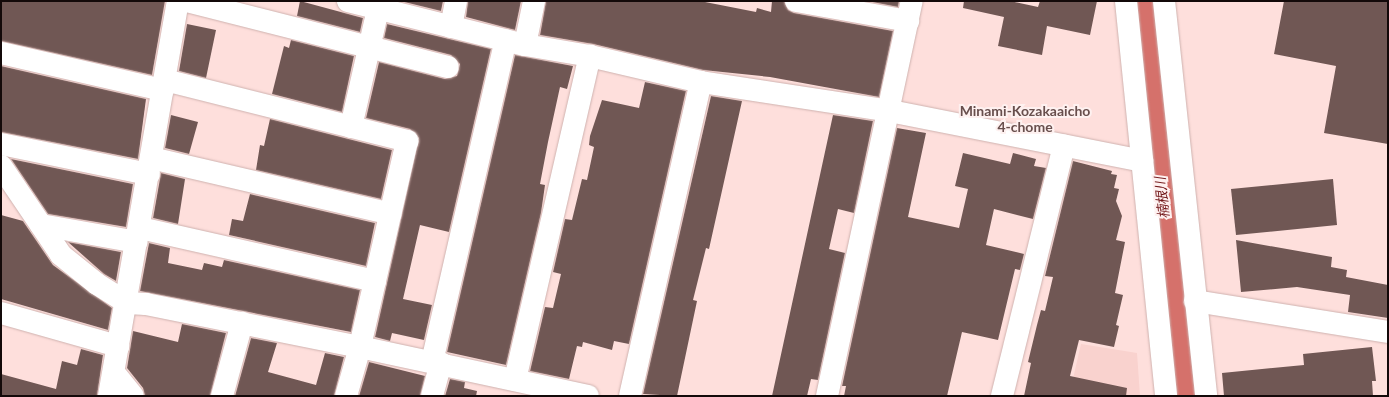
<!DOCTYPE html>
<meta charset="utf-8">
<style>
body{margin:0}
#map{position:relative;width:1389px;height:397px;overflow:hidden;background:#fedfdc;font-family:Lato,"Noto Sans JP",sans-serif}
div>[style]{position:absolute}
.built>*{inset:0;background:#f9d2ce}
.river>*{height:39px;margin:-19.5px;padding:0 19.5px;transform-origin:19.5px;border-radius:19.5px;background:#d5716b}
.building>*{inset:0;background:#705754}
.roads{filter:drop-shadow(0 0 1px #cfb2af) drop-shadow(0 0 1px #cfb2af)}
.minor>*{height:22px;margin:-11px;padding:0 11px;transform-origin:11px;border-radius:11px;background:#fff}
span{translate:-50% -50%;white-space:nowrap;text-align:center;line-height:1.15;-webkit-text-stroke:4px #fef1f0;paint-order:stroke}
.neighbourhood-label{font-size:14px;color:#684f4d;font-weight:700}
.water-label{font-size:14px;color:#73181a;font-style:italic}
.frame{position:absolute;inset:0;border:2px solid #130909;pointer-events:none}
</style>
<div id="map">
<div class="built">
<div style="clip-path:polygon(1081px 344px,1137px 353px,1140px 396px,1069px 396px)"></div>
</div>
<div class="river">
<div style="left:1140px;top:1px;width:397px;rotate:83.8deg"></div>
</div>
<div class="building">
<div style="clip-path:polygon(1px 1px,165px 1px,152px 75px,1px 41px)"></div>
<div style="clip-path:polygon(300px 1px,363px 18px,360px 32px,297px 16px)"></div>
<div style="clip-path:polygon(400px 1px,443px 1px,441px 11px)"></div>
<div style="clip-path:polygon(468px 1px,521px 1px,515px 30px,466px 17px)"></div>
<div style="clip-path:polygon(546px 1px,700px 1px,756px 12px,757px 8px,771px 12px,772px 1px,784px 1px,788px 10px,794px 13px,893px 31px,879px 97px,770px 77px,703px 70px,593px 44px,540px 35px)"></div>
<div style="clip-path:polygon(867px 1px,899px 1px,898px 7px)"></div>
<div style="clip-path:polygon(964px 1px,1010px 1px,1038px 7px,1040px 1px,1097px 1px,1090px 35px,1047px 26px,1042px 55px,998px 46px,1004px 17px,963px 8px)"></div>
<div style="clip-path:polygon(1284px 1px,1388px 1px,1388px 144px,1324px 133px,1336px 66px,1274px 54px)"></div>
<div style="clip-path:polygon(187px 24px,216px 30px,206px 78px,179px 71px)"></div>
<div style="clip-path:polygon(387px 24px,491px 49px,449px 232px,420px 225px,403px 299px,432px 305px,424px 340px,392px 333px,390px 341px,375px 337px,419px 138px,410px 129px,366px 118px,379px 62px,445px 79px,457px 76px,460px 64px,451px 55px,384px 38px)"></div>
<div style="clip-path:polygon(291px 40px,354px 56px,342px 112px,272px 94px,284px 46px,289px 48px)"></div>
<div style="clip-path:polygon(515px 55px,573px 66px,567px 89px,560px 87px,548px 142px,540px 184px,545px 185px,541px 213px,506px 365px,447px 352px)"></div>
<div style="clip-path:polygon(1px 66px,146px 99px,138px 159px,1px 132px)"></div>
<div style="clip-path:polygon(645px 82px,686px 91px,629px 344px,614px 341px,612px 350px,583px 342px,582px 347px,577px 346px,569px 379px,530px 371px,545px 307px,553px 308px,561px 274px,553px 272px,565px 219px,572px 220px,582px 179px,587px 180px,594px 147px,589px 145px,590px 136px,602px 100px,639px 108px)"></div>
<div style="clip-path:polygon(711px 96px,742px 101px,709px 249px,706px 248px,693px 300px,697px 301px,677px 396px,643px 394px)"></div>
<div style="clip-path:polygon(171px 115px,198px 122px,189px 154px,165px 148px)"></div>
<div style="clip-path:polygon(833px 115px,873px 121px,854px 213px,838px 209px,829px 249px,845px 253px,818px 380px,811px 379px,807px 396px,772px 396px)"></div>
<div style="clip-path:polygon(270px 119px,392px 150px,381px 199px,256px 170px,260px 145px,264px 146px)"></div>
<div style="clip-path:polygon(897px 128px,926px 133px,908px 217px,959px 228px,968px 189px,955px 186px,963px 153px,1010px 164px,1013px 153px,1036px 159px,1034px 166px,1046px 168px,1033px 219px,994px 209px,986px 245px,1024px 254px,1020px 270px,1015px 269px,998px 340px,962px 332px,947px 396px,844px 396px,846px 386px,842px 386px)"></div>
<div style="clip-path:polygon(11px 159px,133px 184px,126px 227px,48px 214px)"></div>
<div style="clip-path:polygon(1073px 161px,1112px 171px,1111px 174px,1117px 175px,1114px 188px,1119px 189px,1116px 201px,1122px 216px,1116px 240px,1125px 242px,1115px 293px,1123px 295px,1116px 325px,1119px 326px,1114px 347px,1079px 340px,1070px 376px,1127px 388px,1126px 396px,1024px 396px,1031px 363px,1028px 362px,1037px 325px,1041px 310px,1045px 311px,1053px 277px,1045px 276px)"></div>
<div style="clip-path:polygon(161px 173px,185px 179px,178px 224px,153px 218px)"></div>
<div style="clip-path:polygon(1333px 179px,1337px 225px,1236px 235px,1231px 189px)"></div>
<div style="clip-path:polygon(250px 194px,375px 223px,366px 266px,229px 235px,232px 219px,243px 221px)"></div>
<div style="clip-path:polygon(1px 215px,23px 221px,53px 265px,112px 308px,108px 330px,1px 299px)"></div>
<div style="clip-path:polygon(1236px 240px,1332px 257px,1331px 267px,1347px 270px,1346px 277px,1388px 285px,1388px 318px,1348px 312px,1350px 295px,1297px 287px,1241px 292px)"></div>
<div style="clip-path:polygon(68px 242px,121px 252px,116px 281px,104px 274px)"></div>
<div style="clip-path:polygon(149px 243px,170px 248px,168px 263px,202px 270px,204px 263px,222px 267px,224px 260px,360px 290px,351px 332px,140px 291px)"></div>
<div style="clip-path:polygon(182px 324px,226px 333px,210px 396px,145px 396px,143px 388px,127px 368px,133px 331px,178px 342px)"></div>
<div style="clip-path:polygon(251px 338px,277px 343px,268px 372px,316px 385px,325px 353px,344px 357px,334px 396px,235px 396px)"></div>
<div style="clip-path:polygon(1372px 347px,1376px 381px,1372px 381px,1373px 396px,1224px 396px,1222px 373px,1304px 365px,1303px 354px)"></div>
<div style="clip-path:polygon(81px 349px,103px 355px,97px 396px,1px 396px,1px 374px,56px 389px,62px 361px,77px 365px)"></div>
<div style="clip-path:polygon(369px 362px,425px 376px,420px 396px,359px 396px)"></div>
<div style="clip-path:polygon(450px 379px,465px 382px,464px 388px,477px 391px,476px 396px,445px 396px)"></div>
</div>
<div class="roads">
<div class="minor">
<div style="left:187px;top:1px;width:269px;rotate:14.2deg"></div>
<div style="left:348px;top:1px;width:182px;rotate:14deg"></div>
<div style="left:525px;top:45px;width:66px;rotate:9.6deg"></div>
<div style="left:590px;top:56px;width:114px;rotate:13.2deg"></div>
<div style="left:701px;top:82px;width:191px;rotate:8.7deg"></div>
<div style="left:890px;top:111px;width:257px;rotate:11.2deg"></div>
<div style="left:796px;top:1px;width:114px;rotate:10.1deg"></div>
<div style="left:1126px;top:1px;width:397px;rotate:84.2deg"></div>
<div style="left:1164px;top:1px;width:397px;rotate:83.9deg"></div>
<div style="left:451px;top:27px;width:26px;rotate:-79deg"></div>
<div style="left:525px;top:45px;width:45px;rotate:-78.4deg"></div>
<div style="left:1px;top:53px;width:166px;rotate:12.9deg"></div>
<div style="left:165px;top:80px;width:250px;rotate:14.1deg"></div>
<div style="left:407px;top:141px;width:211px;rotate:102.9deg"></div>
<div style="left:360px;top:347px;width:51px;rotate:105.9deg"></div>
<div style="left:351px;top:127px;width:121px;rotate:-77.1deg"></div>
<div style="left:1px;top:144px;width:151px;rotate:11.5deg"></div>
<div style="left:151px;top:158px;width:246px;rotate:13.1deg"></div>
<div style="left:1px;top:166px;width:107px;rotate:56deg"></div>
<div style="left:61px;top:255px;width:46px;rotate:38.9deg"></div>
<div style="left:97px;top:284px;width:36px;rotate:32deg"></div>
<div style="left:127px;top:303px;width:19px;rotate:3deg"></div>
<div style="left:146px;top:304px;width:218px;rotate:11.4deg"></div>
<div style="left:360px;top:347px;width:233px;rotate:12.1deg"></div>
<div style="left:41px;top:225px;width:97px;rotate:10deg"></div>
<div style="left:140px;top:228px;width:241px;rotate:12.7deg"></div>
<div style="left:1195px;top:301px;width:195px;rotate:9.1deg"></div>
<div style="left:1px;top:313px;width:122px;rotate:15.8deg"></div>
<div style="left:432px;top:362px;width:330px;rotate:-77.1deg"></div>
<div style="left:115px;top:374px;width:28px;rotate:51deg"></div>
<div style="left:515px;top:380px;width:333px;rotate:-77deg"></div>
<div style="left:109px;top:396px;width:401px;rotate:-80.1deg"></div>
<div style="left:222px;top:396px;width:76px;rotate:-74.7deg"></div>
<div style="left:432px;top:396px;width:34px;rotate:-75deg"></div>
<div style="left:630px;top:396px;width:322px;rotate:-77.3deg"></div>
<div style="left:827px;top:396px;width:404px;rotate:-77.9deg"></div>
<div style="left:1002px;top:396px;width:258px;rotate:-76.1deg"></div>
</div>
</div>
<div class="neighbourhood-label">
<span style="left:1025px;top:119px">Minami-Kozakaaicho<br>4-chome</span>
</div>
<div class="water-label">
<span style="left:1162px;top:198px;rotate:-96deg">楠根川</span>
</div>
<div class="frame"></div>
</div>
